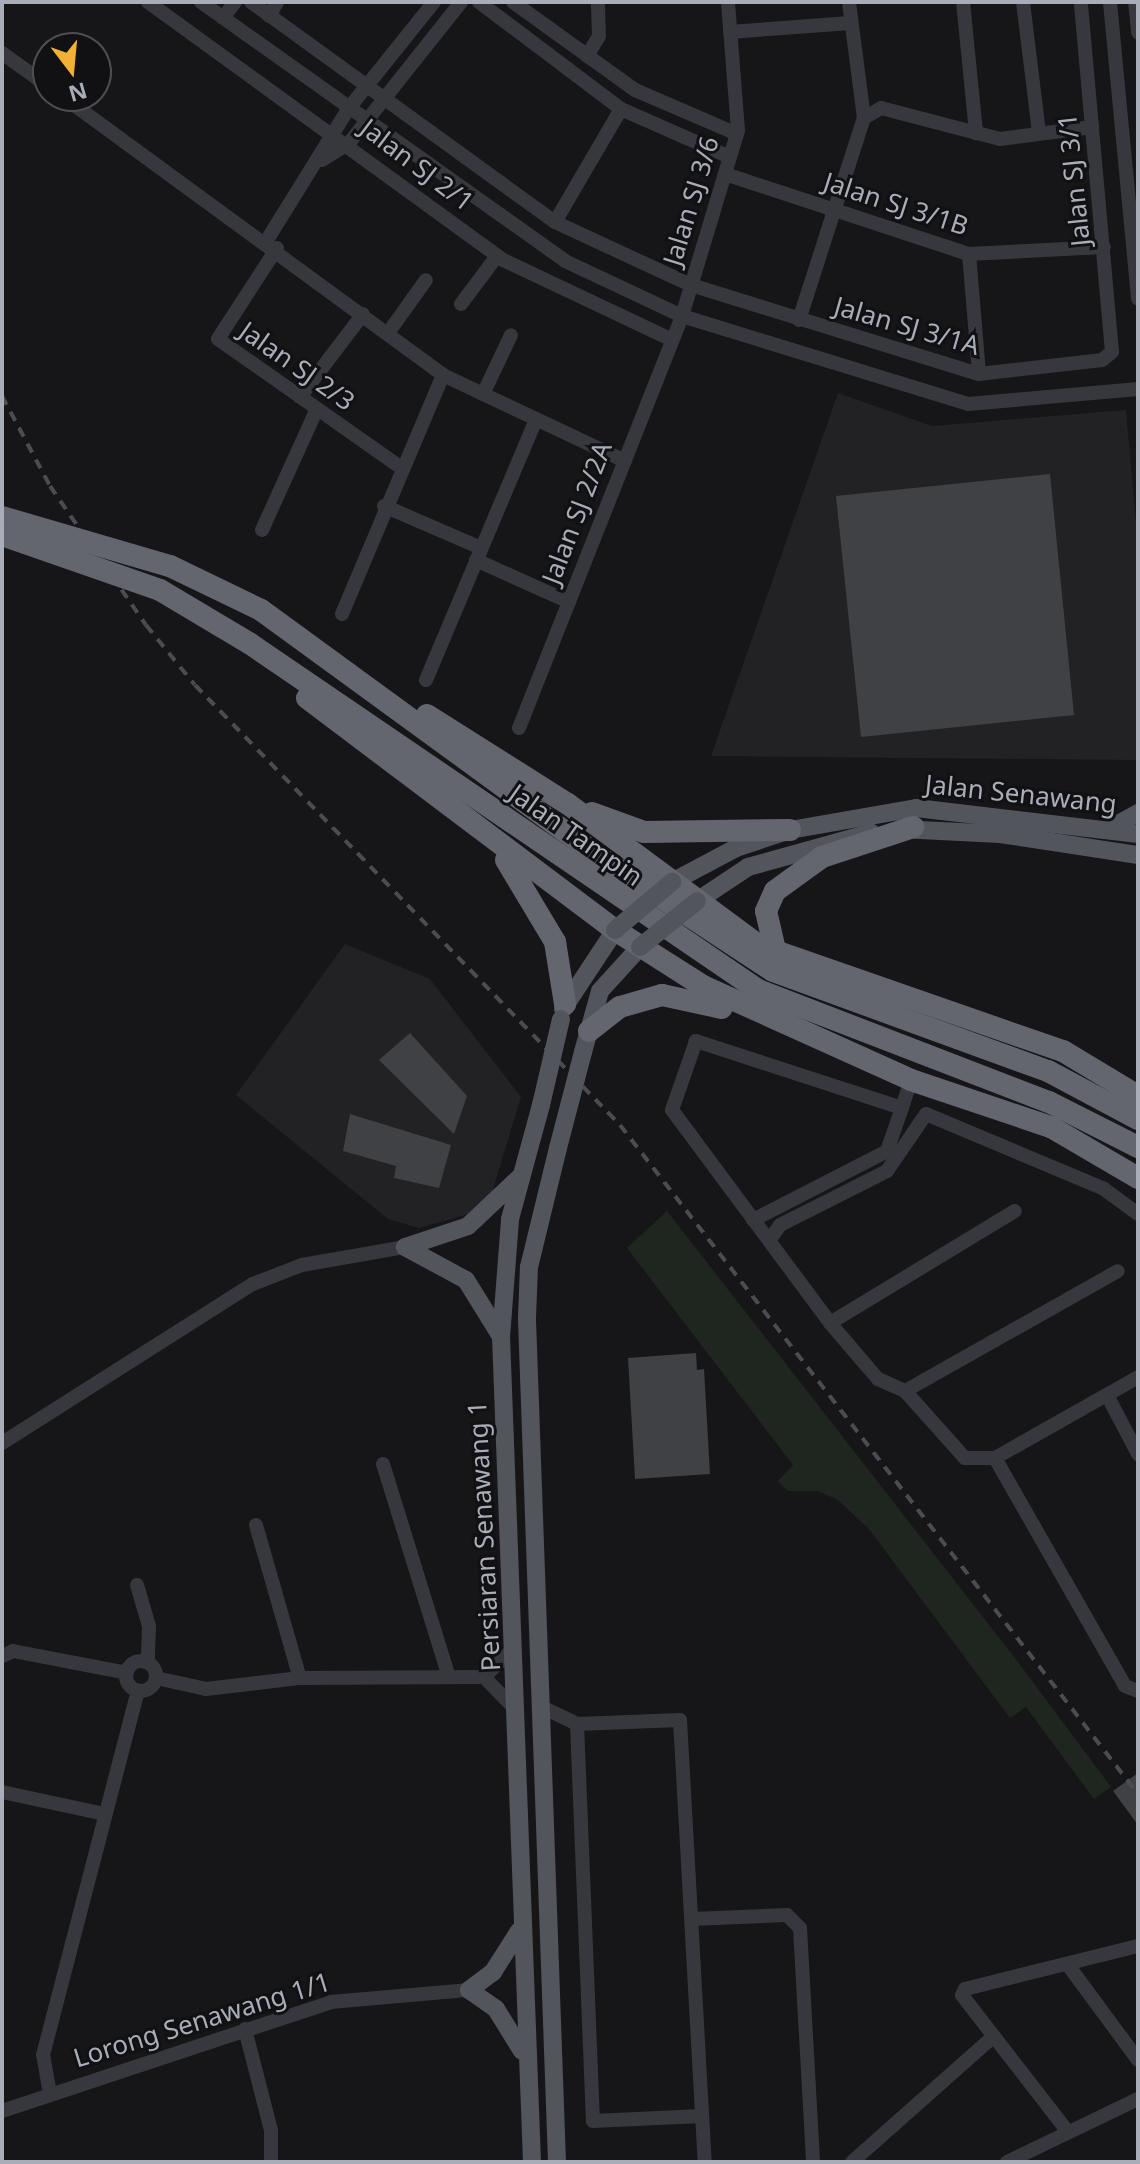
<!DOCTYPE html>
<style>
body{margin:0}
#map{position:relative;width:1140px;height:2164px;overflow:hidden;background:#161618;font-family:"Noto Sans",sans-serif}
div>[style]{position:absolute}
.built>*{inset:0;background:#222225}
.green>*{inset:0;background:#1e261f}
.building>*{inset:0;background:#404145}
.minor>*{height:14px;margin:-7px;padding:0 7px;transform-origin:7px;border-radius:7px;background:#37383d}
.minor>.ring{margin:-7px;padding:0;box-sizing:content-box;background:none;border:14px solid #37383d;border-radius:50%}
.major>*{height:18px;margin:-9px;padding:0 9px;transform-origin:9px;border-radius:9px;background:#53555c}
.highway>*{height:22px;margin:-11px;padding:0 11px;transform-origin:11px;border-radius:11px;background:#63666e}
.rail>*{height:4px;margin-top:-2px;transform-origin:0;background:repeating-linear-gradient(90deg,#4a4c52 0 10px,transparent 0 18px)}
.major-bridge>*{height:18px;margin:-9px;padding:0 9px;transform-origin:9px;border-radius:9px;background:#53555c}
.highway-bridge>*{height:22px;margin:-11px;padding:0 11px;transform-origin:11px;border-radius:11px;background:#63666e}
span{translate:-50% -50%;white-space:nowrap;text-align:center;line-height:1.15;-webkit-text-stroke:6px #111113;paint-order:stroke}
.street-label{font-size:26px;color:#a8adb8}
.frame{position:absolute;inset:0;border:4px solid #a8adb8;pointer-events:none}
.north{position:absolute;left:32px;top:32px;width:80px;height:80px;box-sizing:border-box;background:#111113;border:2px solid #4d4f55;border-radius:50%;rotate:164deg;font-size:22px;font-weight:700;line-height:32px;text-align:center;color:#a8adb8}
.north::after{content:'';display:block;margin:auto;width:28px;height:36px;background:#f2b134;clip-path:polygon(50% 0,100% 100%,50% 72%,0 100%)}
</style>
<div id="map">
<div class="built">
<div style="clip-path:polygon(838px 393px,932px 426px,1126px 410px,1138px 545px,1138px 760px,711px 756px)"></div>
<div style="clip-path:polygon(345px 944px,430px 979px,521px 1097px,487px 1209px,419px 1228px,388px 1219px,236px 1095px)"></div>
</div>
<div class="green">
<div style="clip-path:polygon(667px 1211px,1018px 1662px,1111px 1787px,1094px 1799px,1026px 1707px,1010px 1718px,869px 1529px,838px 1500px,818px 1491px,788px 1491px,778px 1481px,793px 1465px,627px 1248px)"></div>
</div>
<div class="building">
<div style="clip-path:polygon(1050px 474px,1074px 715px,861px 737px,836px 496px)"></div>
<div style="clip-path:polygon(410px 1033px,467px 1096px,454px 1134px,379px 1060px)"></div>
<div style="clip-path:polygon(350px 1114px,451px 1145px,439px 1188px,394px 1178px,396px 1166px,343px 1151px)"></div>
<div style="clip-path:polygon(696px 1353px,697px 1370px,704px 1369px,710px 1474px,635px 1479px,628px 1358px)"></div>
<div style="clip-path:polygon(1138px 1773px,1138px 1825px,1113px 1791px)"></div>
</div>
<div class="minor">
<div style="left:148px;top:2px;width:439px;rotate:36deg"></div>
<div style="left:503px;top:260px;width:187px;rotate:25.3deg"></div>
<div style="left:201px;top:2px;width:447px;rotate:35.4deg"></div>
<div style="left:565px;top:261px;width:129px;rotate:25.2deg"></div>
<div style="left:682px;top:316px;width:299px;rotate:17.1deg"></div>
<div style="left:968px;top:404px;width:171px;rotate:-5deg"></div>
<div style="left:251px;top:2px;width:375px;rotate:35.9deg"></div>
<div style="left:555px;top:222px;width:150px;rotate:24.9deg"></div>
<div style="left:691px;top:285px;width:301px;rotate:17.2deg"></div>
<div style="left:979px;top:374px;width:124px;rotate:-6.5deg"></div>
<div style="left:1102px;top:360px;width:13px;rotate:-39deg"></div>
<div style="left:1112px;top:352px;width:351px;rotate:-95.1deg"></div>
<div style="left:479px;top:2px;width:178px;rotate:37deg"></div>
<div style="left:621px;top:109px;width:119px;rotate:23.8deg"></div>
<div style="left:513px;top:2px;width:150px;rotate:35.8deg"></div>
<div style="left:635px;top:90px;width:111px;rotate:23.3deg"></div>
<div style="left:963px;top:2px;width:132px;rotate:84.3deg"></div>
<div style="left:1023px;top:2px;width:132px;rotate:83deg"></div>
<div style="left:1110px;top:2px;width:298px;rotate:84.6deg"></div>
<div style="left:1135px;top:2px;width:31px;rotate:84deg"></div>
<div style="left:269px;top:16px;width:16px;rotate:-60deg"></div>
<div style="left:223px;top:18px;width:20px;rotate:-53deg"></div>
<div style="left:730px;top:32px;width:121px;rotate:-4.3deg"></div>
<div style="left:2px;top:53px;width:57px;rotate:35.7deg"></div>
<div style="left:587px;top:56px;width:23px;rotate:-59deg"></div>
<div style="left:599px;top:36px;width:34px;rotate:-92deg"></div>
<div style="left:62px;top:96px;width:472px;rotate:36.2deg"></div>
<div style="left:443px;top:375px;width:201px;rotate:25.3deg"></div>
<div style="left:864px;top:118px;width:20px;rotate:-30deg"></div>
<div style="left:881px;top:108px;width:123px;rotate:14.6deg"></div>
<div style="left:1000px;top:139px;width:93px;rotate:-7.4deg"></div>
<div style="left:322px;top:160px;width:32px;rotate:-32deg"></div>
<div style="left:349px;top:143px;width:180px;rotate:-51.5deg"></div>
<div style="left:725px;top:174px;width:257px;rotate:18.2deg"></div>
<div style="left:969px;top:254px;width:135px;rotate:-3deg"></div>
<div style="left:555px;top:222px;width:131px;rotate:-59.7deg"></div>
<div style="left:267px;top:240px;width:155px;rotate:-58.2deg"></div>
<div style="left:349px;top:108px;width:136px;rotate:-51.3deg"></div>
<div style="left:277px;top:248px;width:108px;rotate:123deg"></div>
<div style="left:218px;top:339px;width:223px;rotate:35.1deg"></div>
<div style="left:969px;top:254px;width:120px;rotate:85.2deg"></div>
<div style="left:461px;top:304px;width:60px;rotate:-53.1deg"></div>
<div style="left:799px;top:320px;width:212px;rotate:-72.2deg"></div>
<div style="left:864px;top:118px;width:117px;rotate:-97.4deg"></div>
<div style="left:388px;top:333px;width:65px;rotate:-54.4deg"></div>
<div style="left:483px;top:394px;width:65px;rotate:-64.6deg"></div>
<div style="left:300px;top:397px;width:104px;rotate:-52.8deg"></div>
<div style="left:384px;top:506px;width:106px;rotate:23.4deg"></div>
<div style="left:262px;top:530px;width:133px;rotate:-65.6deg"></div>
<div style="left:476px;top:560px;width:102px;rotate:24.3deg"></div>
<div style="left:342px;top:614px;width:259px;rotate:-67.1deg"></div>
<div style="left:426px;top:680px;width:283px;rotate:-67.1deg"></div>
<div style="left:519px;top:728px;width:443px;rotate:-68.4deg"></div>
<div style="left:682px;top:316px;width:194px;rotate:-73.2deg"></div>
<div style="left:738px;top:130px;width:128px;rotate:-94.5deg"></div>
<div style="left:911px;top:1080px;width:29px;rotate:108deg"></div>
<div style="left:902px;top:1108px;width:217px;rotate:-162deg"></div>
<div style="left:696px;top:1041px;width:73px;rotate:109.2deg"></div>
<div style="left:672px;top:1110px;width:265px;rotate:53.4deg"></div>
<div style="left:830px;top:1323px;width:74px;rotate:49.4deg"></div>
<div style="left:878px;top:1379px;width:30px;rotate:24deg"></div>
<div style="left:905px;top:1391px;width:90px;rotate:48.2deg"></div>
<div style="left:965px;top:1458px;width:30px"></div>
<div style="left:995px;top:1458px;width:164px;rotate:-29.5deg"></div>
<div style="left:753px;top:1220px;width:151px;rotate:-27.2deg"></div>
<div style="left:887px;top:1151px;width:46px;rotate:-70.8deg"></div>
<div style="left:771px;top:1238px;width:16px;rotate:-55deg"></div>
<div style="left:780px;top:1225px;width:120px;rotate:-26.8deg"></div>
<div style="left:887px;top:1171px;width:69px;rotate:-55.6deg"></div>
<div style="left:926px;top:1114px;width:193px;rotate:22.8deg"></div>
<div style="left:1104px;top:1189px;width:42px;rotate:36.3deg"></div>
<div style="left:830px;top:1323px;width:216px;rotate:-31.2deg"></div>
<div style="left:905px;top:1391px;width:244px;rotate:-29.4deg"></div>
<div style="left:1107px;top:1395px;width:67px;rotate:62.3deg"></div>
<div style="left:2px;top:1443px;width:297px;rotate:-32.4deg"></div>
<div style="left:253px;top:1284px;width:53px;rotate:-21.2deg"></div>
<div style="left:302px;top:1265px;width:105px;rotate:-9.9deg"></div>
<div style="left:995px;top:1458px;width:262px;rotate:60.3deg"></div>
<div style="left:1125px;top:1686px;width:14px;rotate:21deg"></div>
<div style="left:383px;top:1464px;width:223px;rotate:72.8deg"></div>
<div style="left:256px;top:1525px;width:159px;rotate:74deg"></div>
<div style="left:137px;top:1585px;width:43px;rotate:73.7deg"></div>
<div style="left:149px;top:1626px;width:37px;rotate:92deg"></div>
<div style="left:2px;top:1656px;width:12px;rotate:-24deg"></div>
<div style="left:13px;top:1651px;width:116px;rotate:10.9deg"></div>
<div class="ring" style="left:126px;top:1661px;width:16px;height:16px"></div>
<div style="left:484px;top:1677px;width:42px;rotate:46deg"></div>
<div style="left:156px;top:1678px;width:51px;rotate:12.4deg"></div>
<div style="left:206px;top:1689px;width:95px;rotate:-6.7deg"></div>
<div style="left:300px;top:1678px;width:184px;rotate:-0.3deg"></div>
<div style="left:484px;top:1677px;width:40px;rotate:-44deg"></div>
<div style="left:540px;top:1706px;width:41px;rotate:25.9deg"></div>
<div style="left:577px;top:1724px;width:103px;rotate:-2.2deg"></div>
<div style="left:680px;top:1720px;width:443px;rotate:86.8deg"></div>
<div style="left:577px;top:1724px;width:397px;rotate:87.7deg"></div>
<div style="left:593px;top:2121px;width:109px;rotate:-2.6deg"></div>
<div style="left:2px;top:1792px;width:105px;rotate:12.1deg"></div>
<div style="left:692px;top:1919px;width:95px;rotate:-2.4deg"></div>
<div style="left:787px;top:1915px;width:18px;rotate:45deg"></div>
<div style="left:800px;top:1928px;width:234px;rotate:86.8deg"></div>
<div style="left:1068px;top:1965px;width:118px;rotate:53.6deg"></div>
<div style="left:245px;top:2029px;width:104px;rotate:75.6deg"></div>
<div style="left:271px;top:2130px;width:32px;rotate:90deg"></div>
<div style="left:50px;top:2094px;width:40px;rotate:-100deg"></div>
<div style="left:43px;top:2055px;width:377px;rotate:-75.4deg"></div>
<div style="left:2px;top:2111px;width:347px;rotate:-18.3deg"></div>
<div style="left:331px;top:2002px;width:139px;rotate:-5deg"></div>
<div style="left:1065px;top:2128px;width:168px;rotate:-127.8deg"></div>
<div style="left:962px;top:1995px;width:7px;rotate:-63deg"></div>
<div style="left:965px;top:1989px;width:178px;rotate:-14deg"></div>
<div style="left:852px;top:2162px;width:188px;rotate:-41.6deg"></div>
<div style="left:1007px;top:2162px;width:145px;rotate:-25.7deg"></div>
</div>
<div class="major">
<div style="left:900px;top:829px;width:100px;rotate:2.9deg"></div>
<div style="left:1000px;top:834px;width:140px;rotate:8.7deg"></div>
<div style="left:1109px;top:829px;width:33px;rotate:-29deg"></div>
<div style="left:672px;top:882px;width:72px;rotate:-28deg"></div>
<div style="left:736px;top:848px;width:57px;rotate:-18.4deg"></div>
<div style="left:790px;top:830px;width:128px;rotate:-9.9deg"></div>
<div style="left:916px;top:808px;width:224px;rotate:6.7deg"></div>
<div style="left:697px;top:901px;width:61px;rotate:-33.7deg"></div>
<div style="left:748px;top:867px;width:128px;rotate:-15.5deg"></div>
<div style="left:563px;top:1009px;width:95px;rotate:-56.6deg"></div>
<div style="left:583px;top:1052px;width:63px;rotate:-74.4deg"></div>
<div style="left:600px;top:991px;width:59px;rotate:-47.7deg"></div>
<div style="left:405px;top:1247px;width:66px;rotate:-18.4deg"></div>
<div style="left:468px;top:1226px;width:70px;rotate:-43.3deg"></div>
<div style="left:405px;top:1247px;width:69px;rotate:28.4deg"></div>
<div style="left:466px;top:1280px;width:65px;rotate:58.3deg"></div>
<div style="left:519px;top:1931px;width:49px;rotate:122.4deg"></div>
<div style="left:493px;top:1972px;width:30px;rotate:143deg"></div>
<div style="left:469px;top:1990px;width:33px;rotate:35deg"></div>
<div style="left:496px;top:2009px;width:49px;rotate:58.2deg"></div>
<div style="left:532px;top:2162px;width:826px;rotate:-92.15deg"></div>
<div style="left:501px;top:1337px;width:118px;rotate:-85.6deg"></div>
<div style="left:510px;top:1219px;width:118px;rotate:-74.8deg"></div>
<div style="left:557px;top:2162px;width:845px;rotate:-92.04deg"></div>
<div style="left:527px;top:1318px;width:51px;rotate:-87.8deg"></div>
<div style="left:529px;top:1267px;width:122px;rotate:-76.3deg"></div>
</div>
<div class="highway">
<div style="left:170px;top:566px;width:101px;rotate:25.8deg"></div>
<div style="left:261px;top:610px;width:417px;rotate:36.1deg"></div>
<div style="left:598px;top:856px;width:209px;rotate:33.3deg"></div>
<div style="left:773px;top:971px;width:293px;rotate:20deg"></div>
<div style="left:1048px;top:1071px;width:102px;rotate:28.1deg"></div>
<div style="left:160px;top:590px;width:104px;rotate:30.8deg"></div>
<div style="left:249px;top:643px;width:616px;rotate:34.28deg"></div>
<div style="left:758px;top:990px;width:312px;rotate:21.1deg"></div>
<div style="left:1049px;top:1102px;width:100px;rotate:26.8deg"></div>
<div style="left:307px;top:698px;width:386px;rotate:37deg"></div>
<div style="left:615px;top:930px;width:104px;rotate:32.5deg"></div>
<div style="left:703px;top:986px;width:228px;rotate:24.3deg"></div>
<div style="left:911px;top:1080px;width:148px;rotate:18.6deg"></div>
<div style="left:1051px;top:1127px;width:101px;rotate:30.4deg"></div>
<div style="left:427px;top:715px;width:167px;rotate:32.3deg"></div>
<div style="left:568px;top:804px;width:237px;rotate:36.6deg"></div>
<div style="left:758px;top:945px;width:323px;rotate:19.2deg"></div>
<div style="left:1063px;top:1051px;width:87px;rotate:31deg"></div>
<div style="left:592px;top:813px;width:55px;rotate:20.1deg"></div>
<div style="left:644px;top:832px;width:146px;rotate:-0.8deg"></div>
<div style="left:506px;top:860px;width:96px;rotate:59.1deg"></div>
<div style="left:555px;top:942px;width:63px;rotate:80.8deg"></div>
<div style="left:776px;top:954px;width:44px;rotate:-103.1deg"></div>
<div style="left:766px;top:911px;width:22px;rotate:-66deg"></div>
<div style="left:775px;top:891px;width:58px;rotate:-35.9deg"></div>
<div style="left:822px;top:857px;width:96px;rotate:-18.2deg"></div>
<div style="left:589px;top:1031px;width:39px;rotate:-38deg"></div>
<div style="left:620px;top:1007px;width:44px;rotate:-15.9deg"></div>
<div style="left:662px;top:995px;width:61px;rotate:12.2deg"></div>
</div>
<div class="rail">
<div style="left:2px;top:396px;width:102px;rotate:61.9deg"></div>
<div style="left:50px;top:486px;width:169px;rotate:55.4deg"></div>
<div style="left:146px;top:625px;width:77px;rotate:50.8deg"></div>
<div style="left:195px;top:685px;width:612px;rotate:45.99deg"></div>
<div style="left:620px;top:1125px;width:846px;rotate:52.25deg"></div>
</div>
<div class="major-bridge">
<div style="left:615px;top:930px;width:75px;rotate:-40.1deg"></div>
<div style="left:640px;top:947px;width:73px;rotate:-38.9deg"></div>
<div style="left:541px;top:1105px;width:88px;rotate:-76.9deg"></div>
<div style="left:558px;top:1148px;width:99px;rotate:-75.4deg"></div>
</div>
<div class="highway-bridge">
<div style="left:2px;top:517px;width:175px;rotate:16.3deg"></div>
<div style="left:2px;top:535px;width:167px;rotate:19.2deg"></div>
</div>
<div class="street-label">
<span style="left:417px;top:165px;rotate:37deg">Jalan SJ 2/1</span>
<span style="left:1074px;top:180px;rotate:-96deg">Jalan SJ 3/1</span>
<span style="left:691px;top:201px;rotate:-73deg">Jalan SJ 3/6</span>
<span style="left:896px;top:204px;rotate:18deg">Jalan SJ 3/1B</span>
<span style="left:907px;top:326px;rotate:16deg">Jalan SJ 3/1A</span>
<span style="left:297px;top:366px;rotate:35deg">Jalan SJ 2/3</span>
<span style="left:577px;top:513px;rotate:-69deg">Jalan SJ 2/2A</span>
<span style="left:1021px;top:794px;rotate:6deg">Jalan Senawang</span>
<span style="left:576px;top:835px;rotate:35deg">Jalan Tampin</span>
<span style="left:484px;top:1536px;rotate:-93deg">Persiaran Senawang 1</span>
<span style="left:202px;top:2020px;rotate:-17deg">Lorong Senawang 1/1</span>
</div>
<div class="frame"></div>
<div class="north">N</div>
</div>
